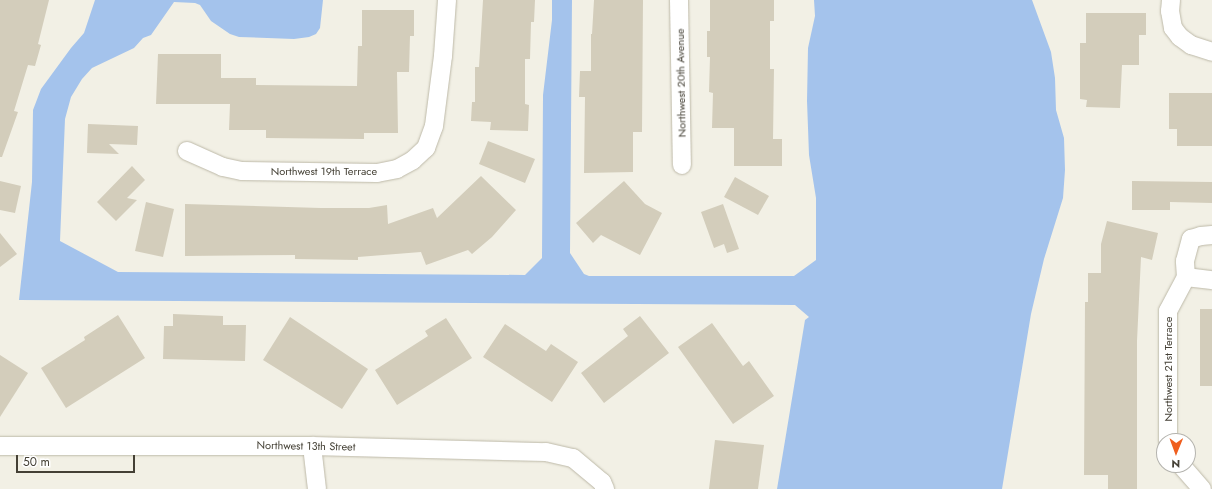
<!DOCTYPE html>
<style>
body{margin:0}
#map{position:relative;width:1212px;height:489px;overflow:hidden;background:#f2f0e5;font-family:Jost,sans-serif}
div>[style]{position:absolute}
.water>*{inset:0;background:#a4c3ec}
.building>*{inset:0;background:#d3cdbb}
.roads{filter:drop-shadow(0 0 1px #bdb9a8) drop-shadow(0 0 1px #bdb9a8)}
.minor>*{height:18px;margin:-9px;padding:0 9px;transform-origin:9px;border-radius:9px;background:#fff}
span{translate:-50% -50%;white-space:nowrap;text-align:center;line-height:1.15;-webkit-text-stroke:3px #fff;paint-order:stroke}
.street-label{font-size:11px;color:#444035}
.north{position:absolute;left:1156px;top:433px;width:40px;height:40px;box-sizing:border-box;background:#fff;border:1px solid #b4b3ae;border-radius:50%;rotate:181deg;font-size:11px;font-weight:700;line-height:16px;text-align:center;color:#444035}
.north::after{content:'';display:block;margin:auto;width:14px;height:18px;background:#ef5f1f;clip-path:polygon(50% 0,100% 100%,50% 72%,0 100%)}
.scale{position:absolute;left:16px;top:455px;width:119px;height:18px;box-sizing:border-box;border:2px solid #444035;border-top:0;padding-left:5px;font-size:12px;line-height:14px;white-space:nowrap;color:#444035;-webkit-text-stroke:3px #fff;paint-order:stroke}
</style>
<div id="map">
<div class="water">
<div style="clip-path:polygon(95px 0,323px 0,320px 28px,316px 34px,309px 37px,294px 39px,239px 37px,230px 34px,211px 21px,200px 5px,195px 3px,174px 2px,151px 35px,143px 38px,134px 48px,92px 68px,82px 79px,71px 97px,65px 119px,60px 241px,118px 272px,525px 275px,542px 258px,543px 95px,552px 20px,552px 0,572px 0,570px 253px,584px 274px,589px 276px,794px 276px,816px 260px,816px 198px,809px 155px,807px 101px,808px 48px,815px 16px,814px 0,1032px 0,1051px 52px,1055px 78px,1056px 110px,1064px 138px,1065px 170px,1063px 198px,1044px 259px,1031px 314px,1002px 489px,777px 489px,805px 320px,809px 317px,795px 305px,19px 300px,32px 182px,33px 110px,41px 89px,71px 48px,84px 33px)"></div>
</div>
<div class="building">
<div style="clip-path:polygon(0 0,49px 0,38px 44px,41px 45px,35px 66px,28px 65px,14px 111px,18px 112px,2px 157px,0 157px)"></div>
<div style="clip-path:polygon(483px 0,535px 0,534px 22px,531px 22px,530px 59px,525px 59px,525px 104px,529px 105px,528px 131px,490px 130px,491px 122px,471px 121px,472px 102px,475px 102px,475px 67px,479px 67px)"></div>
<div style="clip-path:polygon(594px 0,643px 0,642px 132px,633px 132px,633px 172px,584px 173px,585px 97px,579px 97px,580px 71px,591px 71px,591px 34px,592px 34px)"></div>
<div style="clip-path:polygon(710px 0,774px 0,774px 21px,770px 21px,770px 69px,774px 69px,773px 139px,782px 139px,782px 166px,734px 166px,734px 128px,712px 128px,713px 93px,709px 92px,710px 57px,707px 57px,707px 31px,710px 31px)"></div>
<div style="clip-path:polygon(362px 10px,414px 10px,414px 36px,410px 36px,409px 72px,397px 72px,398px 133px,364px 133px,364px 139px,266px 138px,266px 130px,229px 130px,230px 104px,156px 104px,158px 54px,221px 54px,221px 78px,256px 78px,256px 85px,357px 86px,358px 46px,362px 46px)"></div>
<div style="clip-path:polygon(1086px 13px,1146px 13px,1146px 35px,1139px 35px,1139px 65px,1122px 65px,1120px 108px,1086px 107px,1087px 100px,1080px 99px,1080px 43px,1086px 43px)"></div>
<div style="clip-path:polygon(1169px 93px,1212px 93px,1212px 146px,1177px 146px,1177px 129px,1169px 129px)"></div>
<div style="clip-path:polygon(88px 124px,138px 126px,137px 145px,109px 144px,119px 154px,87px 153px)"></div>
<div style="clip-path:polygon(488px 141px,535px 159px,525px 183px,479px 164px)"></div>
<div style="clip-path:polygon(132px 166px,145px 180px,127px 198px,137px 200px,116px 221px,97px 202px)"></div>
<div style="clip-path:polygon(481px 176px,516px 210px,492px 237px,472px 254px,468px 250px,426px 265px,421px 252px,358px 257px,358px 260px,295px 259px,295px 255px,185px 256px,185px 204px,321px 208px,369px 208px,387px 205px,388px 224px,433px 208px,437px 218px)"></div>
<div style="clip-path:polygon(735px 177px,769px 196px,758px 215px,724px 197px)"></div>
<div style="clip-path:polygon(0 181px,21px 186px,15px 213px,0 210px)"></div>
<div style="clip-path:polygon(624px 181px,645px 204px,662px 213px,640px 255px,601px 235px,593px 243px,576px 223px)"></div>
<div style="clip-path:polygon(1132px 181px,1212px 182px,1212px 203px,1170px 202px,1170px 210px,1132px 210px)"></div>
<div style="clip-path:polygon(146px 202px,174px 209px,163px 257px,135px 251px)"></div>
<div style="clip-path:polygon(723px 204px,739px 249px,727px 253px,724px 244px,714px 248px,701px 212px)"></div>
<div style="clip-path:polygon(1107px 221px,1158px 233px,1152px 260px,1141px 257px,1137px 341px,1137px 489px,1108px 489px,1108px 475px,1084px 475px,1085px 302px,1088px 302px,1088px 273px,1101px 273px,1101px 244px)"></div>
<div style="clip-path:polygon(0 233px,17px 254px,0 267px)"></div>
<div style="clip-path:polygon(1200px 309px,1212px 309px,1212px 386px,1200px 386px)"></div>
<div style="clip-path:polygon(173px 314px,223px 316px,223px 325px,246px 325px,245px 361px,163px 359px,164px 326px,173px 326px)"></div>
<div style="clip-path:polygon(118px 315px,145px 358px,66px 408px,41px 368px,85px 340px,84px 337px)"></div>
<div style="clip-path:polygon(640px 316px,669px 353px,604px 403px,581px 373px,628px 336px,623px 329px)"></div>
<div style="clip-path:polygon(290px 317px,368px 369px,342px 409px,263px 360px)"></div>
<div style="clip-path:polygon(446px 318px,472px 358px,397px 405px,375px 370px,428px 336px,425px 331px)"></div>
<div style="clip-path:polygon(712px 323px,743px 366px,749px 361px,774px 396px,733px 424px,678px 347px)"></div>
<div style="clip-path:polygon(505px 324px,546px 351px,551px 344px,578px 362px,552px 402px,483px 357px)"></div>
<div style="clip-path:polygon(0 355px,28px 373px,0 417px)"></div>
<div style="clip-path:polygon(715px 440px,764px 445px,758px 489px,709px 489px)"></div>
</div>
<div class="roads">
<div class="minor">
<div style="left:679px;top:0;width:165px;rotate:89deg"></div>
<div style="left:1171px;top:0;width:11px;rotate:95deg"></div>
<div style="left:1170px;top:11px;width:17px;rotate:80deg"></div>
<div style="left:1173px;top:28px;width:11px;rotate:52deg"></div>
<div style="left:1180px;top:37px;width:14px;rotate:36deg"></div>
<div style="left:1191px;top:45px;width:22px;rotate:18deg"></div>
<div style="left:187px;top:151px;width:39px;rotate:24deg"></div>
<div style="left:223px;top:167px;width:19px;rotate:12deg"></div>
<div style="left:242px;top:171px;width:135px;rotate:0.8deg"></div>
<div style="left:377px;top:173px;width:20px;rotate:-11deg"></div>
<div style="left:397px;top:169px;width:18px;rotate:-29deg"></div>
<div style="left:413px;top:160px;width:18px;rotate:-43deg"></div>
<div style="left:426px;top:148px;width:23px;rotate:-70deg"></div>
<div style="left:434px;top:126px;width:71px;rotate:-82.7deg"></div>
<div style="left:443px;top:56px;width:56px;rotate:-85.9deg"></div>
<div style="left:1186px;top:277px;width:26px;rotate:7deg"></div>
<div style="left:1168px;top:441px;width:130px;rotate:-90deg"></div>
<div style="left:1168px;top:311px;width:38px;rotate:-62deg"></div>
<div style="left:1186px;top:277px;width:16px;rotate:-94deg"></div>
<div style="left:1185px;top:261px;width:23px;rotate:-75deg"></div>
<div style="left:1191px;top:239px;width:10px;rotate:-17deg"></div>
<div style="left:1201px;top:236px;width:11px;rotate:-5deg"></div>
<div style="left:0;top:446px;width:312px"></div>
<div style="left:312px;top:446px;width:234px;rotate:1.5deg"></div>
<div style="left:546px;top:452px;width:28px;rotate:13deg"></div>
<div style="left:573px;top:458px;width:38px;rotate:40deg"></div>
<div style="left:602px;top:482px;width:8px;rotate:67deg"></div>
<div style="left:312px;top:446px;width:43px;rotate:83.4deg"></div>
<div style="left:1181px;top:465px;width:32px;rotate:49deg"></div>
</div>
</div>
<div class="street-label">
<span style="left:681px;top:83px;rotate:-91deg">Northwest 20th Avenue</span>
<span style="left:324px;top:171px">Northwest 19th Terrace</span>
<span style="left:1168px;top:369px;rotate:-90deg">Northwest 21st Terrace</span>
<span style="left:306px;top:446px;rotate:1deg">Northwest 13th Street</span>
</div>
<div class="north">N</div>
<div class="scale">50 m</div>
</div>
